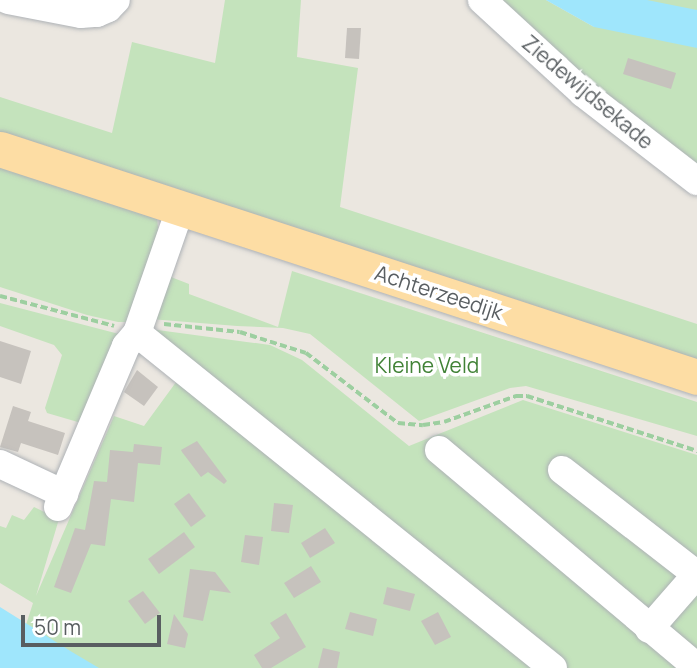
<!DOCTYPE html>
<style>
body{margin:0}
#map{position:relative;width:697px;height:668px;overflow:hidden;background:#ebe7e0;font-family:Manrope,sans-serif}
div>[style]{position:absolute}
.green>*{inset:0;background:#c4e3bc}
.water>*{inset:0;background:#9fe6fc}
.building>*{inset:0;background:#c6c2bd}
.path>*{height:3.5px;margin-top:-1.75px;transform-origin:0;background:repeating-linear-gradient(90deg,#9dcfa0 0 7px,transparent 0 10.5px)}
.roads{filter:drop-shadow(0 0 2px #aeb2b6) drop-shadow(0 0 2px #aeb2b6)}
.minor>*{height:28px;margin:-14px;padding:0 14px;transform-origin:14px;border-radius:14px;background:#fff}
.major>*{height:35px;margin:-17.5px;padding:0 17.5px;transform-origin:17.5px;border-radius:17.5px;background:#fddda4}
span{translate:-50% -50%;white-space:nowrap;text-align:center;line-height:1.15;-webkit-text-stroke:7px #fff;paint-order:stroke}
.street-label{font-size:21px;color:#595e61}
.park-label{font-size:21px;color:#418236}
.scale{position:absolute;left:21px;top:615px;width:140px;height:32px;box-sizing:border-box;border:4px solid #595e61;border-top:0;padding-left:9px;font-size:21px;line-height:24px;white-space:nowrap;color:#595e61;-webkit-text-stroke:5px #fff;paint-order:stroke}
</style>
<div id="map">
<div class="green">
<div style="clip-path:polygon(225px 0,301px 0,297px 57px,358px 68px,340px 207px,697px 324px,697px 368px,0 140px,0 97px,112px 133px,132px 42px,215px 63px)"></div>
<div style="clip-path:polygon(495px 0,546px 0,594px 27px,573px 0,697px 0,697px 173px)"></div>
<div style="clip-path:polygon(0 160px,157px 218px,159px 235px,129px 322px,118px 322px,87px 315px,0 287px)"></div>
<div style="clip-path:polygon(292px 271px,697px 402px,697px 436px,526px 386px,510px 388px,419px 421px,310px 334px,283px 328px,237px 326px,150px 319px,171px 277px,189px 284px,189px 294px,278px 327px)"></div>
<div style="clip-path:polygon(0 303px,119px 334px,88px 425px,47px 413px,45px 408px,62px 355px,54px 345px,0 326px)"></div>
<div style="clip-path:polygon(150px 329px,270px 345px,302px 360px,409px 446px,523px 400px,697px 455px,697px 668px,95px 668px,25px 628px,33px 603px,0 583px,0 526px,6px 528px,12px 515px,24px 520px,34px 507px,59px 519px,36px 596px,114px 416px,144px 426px,190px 363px)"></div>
</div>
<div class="water">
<div style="clip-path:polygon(546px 0,647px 0,697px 10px,697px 48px,594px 27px)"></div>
<div style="clip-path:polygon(0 607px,72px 652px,99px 668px,0 668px)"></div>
</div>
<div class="building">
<div style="clip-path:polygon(347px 28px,361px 28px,359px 59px,345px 58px)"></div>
<div style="clip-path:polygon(628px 58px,676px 73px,671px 89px,623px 74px)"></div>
<div style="clip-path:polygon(0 341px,31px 351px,21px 384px,0 377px)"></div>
<div style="clip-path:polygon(137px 370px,158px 387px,144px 406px,124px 392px)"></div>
<div style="clip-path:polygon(13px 406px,31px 412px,28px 421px,65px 433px,58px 455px,21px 443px,18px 452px,0 447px)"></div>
<div style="clip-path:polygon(197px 441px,227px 481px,224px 484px,208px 472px,201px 477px,182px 452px,181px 450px)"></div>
<div style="clip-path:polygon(134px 444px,162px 447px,160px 465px,138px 463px,134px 502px,111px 499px,105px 546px,91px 544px,71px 593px,54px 587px,75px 528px,85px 530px,94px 481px,107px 482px,110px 450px,133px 452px)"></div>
<div style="clip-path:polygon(189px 493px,206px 516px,191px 527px,174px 504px)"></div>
<div style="clip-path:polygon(274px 503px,293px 505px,289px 533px,271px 531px)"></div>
<div style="clip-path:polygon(325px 528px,335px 543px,310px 558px,301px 543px)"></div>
<div style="clip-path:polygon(184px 532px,195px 547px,159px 574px,148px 559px)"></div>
<div style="clip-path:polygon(245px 535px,263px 537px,259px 565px,241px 562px)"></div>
<div style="clip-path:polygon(311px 566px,321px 582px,294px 598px,284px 583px)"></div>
<div style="clip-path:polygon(190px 569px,215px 572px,231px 593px,210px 590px,203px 621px,183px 617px)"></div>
<div style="clip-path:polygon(387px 587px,415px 594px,410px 611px,383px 604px)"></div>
<div style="clip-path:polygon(143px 591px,160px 613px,145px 624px,128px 601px)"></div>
<div style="clip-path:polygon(350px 612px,377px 619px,373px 636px,345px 629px)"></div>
<div style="clip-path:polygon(438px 612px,451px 637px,435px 645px,421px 621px)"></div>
<div style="clip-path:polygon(286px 613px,306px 647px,271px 668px,262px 668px,254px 655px,280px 638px,270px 623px)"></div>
<div style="clip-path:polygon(174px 614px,188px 634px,185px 648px,167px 644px)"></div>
<div style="clip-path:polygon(323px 648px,340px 652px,337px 668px,318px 668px)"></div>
</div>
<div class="path">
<div style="left:0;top:296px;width:118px;rotate:14.7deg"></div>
<div style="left:164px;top:324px;width:76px;rotate:6deg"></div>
<div style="left:240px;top:332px;width:69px;rotate:17.7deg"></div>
<div style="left:306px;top:353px;width:116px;rotate:37.3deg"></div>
<div style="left:398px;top:423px;width:25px;rotate:5deg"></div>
<div style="left:423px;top:425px;width:21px;rotate:-8deg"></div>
<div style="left:444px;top:422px;width:77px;rotate:-19.9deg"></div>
<div style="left:516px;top:396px;width:11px"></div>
<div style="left:527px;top:396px;width:179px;rotate:17.9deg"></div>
</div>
<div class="roads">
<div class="minor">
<div style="left:8px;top:0;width:74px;rotate:10.9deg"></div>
<div style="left:81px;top:14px;width:16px;rotate:-4deg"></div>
<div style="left:97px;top:13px;width:12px;rotate:-24deg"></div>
<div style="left:108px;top:8px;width:11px;rotate:-45deg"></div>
<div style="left:482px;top:0;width:137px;rotate:42.6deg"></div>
<div style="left:583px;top:93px;width:144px;rotate:37.7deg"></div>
<div style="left:137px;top:333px;width:534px;rotate:38.84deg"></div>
<div style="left:439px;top:450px;width:337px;rotate:40.1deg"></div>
<div style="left:0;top:464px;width:71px;rotate:25.1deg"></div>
<div style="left:562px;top:470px;width:170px;rotate:37.8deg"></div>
<div style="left:58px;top:507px;width:175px;rotate:-67.1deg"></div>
<div style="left:126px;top:346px;width:17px;rotate:-50deg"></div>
<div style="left:137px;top:333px;width:133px;rotate:-70.8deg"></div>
<div style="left:649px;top:629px;width:73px;rotate:-48.9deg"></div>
</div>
<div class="major">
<div style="left:0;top:149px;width:733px;rotate:18.11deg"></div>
</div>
</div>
<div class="street-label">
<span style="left:588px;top:92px;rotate:40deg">Ziedewijdsekade</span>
<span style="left:439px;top:292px;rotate:18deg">Achterzeedijk</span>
</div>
<div class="park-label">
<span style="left:427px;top:365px">Kleine Veld</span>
</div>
<div class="scale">50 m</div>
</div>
